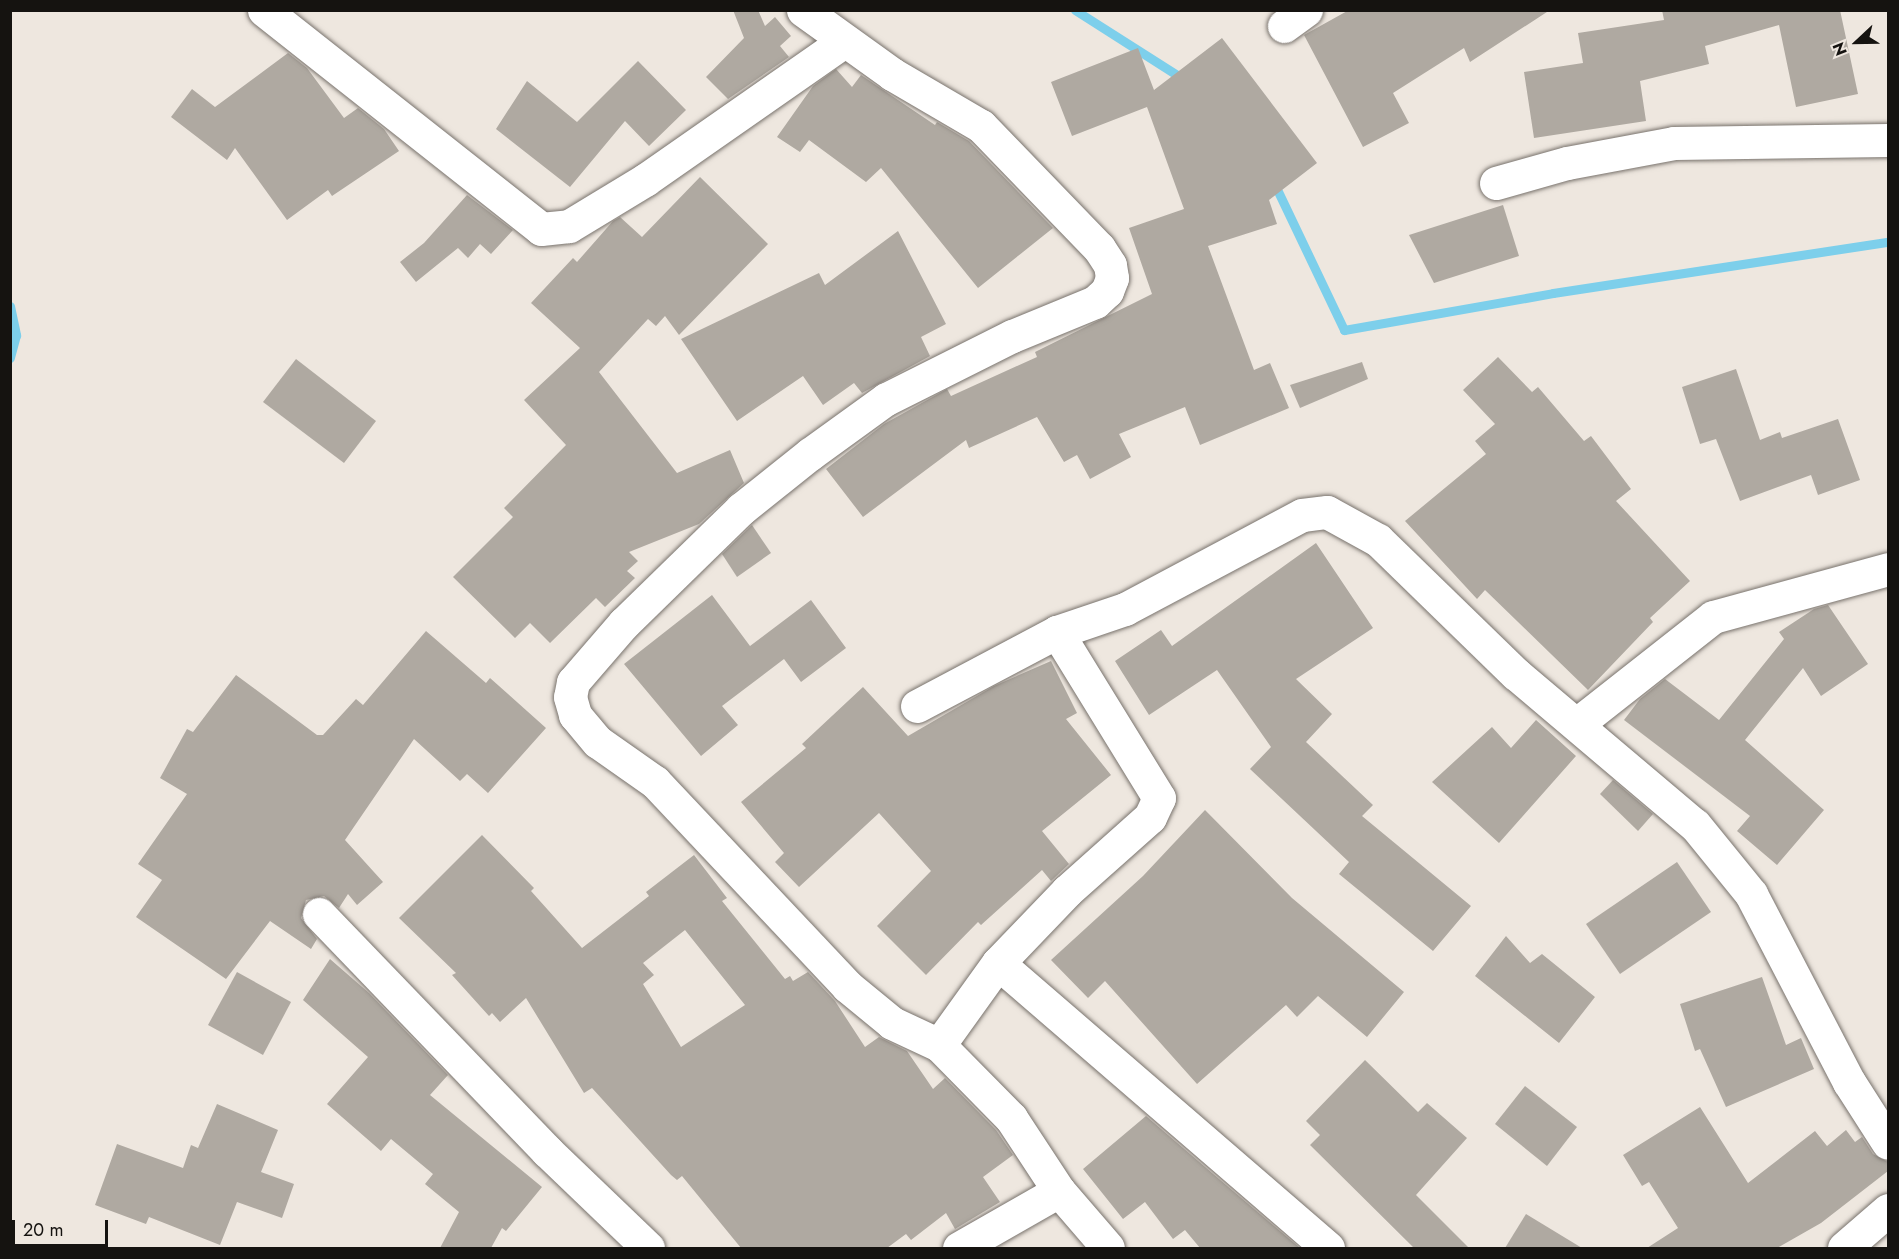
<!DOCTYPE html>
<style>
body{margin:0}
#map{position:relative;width:1899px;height:1259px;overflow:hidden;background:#eee7df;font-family:Jost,sans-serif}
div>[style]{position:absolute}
.stream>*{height:9px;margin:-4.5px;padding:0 4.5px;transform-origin:4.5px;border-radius:4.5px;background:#7dcfeb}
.building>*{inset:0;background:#afa9a1}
.roads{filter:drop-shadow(0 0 2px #78726c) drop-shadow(0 0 2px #78726c)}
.minor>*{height:33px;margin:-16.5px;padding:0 16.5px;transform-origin:16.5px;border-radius:16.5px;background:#fff}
span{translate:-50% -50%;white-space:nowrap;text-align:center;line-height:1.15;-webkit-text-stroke:6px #eee7df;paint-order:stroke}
.frame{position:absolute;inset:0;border:12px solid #151310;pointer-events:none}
.north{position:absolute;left:1827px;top:12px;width:60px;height:60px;-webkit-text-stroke:4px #eee7df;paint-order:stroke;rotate:248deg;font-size:16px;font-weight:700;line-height:24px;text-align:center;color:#151310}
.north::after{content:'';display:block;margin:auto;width:21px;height:27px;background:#151310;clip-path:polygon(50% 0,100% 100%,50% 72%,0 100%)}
.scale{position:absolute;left:12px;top:1220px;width:96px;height:27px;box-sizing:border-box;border:3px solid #151310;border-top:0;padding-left:8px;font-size:18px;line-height:21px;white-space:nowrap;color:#151310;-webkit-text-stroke:4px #eee7df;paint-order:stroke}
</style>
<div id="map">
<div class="stream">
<div style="left:1075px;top:10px;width:130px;rotate:32.5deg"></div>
<div style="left:1274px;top:183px;width:163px;rotate:64.5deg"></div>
<div style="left:1344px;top:330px;width:212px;rotate:-10deg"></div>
<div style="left:1553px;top:293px;width:339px;rotate:-8.7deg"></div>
<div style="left:10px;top:306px;width:30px;rotate:78deg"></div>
<div style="left:16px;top:335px;width:24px;rotate:105deg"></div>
</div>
<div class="building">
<div style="clip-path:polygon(733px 10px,758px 10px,765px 26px,775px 17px,791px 36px,780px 46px,789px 57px,728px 99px,706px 77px,744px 38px)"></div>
<div style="clip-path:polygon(1349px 10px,1550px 10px,1470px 62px,1464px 48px,1393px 93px,1409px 123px,1363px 147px,1304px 35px)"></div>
<div style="clip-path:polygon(1662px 10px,1840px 10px,1858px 94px,1796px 107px,1779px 25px,1705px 46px,1709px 64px,1640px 81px,1646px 121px,1534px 138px,1524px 72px,1583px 63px,1578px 33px,1664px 20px)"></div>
<div style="clip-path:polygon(1222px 38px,1317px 163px,1269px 200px,1277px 224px,1208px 246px,1254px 370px,1270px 363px,1289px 408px,1200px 445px,1185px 407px,1119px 434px,1131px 457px,1090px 479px,1077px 455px,1064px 462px,1037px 417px,969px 448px,966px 440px,863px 517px,826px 469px,884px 424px,947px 389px,951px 396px,1037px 357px,1035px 352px,1152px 294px,1129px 228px,1184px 209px,1147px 107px,1072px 136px,1051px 82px,1138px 48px,1154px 90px)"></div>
<div style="clip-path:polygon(288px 53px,307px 68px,344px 118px,358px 108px,384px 129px,399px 151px,332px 196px,328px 190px,287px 220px,235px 148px,227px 160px,171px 117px,192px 89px,215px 107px)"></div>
<div style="clip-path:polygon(638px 61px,686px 110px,649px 146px,625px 121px,570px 187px,496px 129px,527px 81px,577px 122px)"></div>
<div style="clip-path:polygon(836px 69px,852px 87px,861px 75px,935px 125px,937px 122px,969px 141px,1053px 228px,978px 288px,881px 168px,866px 182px,809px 140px,800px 152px,777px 137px,813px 86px)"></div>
<div style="clip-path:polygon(700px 177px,768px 244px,679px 335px,665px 316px,656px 326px,648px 319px,599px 372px,677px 473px,730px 450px,744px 483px,699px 524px,629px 552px,638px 561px,627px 571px,635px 578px,605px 607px,596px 598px,550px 643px,530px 623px,515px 638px,453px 577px,513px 517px,504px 508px,566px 445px,524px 400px,580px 348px,531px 303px,573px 258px,577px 262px,613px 221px,620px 217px,642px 237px)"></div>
<div style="clip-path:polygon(467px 195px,513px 230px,491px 254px,480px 244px,468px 258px,458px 248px,416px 282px,400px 262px,424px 243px)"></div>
<div style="clip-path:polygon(1503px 205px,1519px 256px,1434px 283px,1409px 235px)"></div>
<div style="clip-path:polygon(898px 231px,946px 324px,921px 337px,930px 356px,862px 393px,854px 383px,823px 405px,803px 376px,737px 421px,681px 339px,819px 273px,825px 285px)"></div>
<div style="clip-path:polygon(1498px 357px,1532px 392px,1538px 387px,1584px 441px,1591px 436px,1631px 489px,1616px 501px,1690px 581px,1650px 618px,1653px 622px,1588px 690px,1485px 590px,1477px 599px,1405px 521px,1486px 454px,1475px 441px,1495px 424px,1463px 390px)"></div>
<div style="clip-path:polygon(296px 359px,376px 421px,344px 463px,263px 402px)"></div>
<div style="clip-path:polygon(1362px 362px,1368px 379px,1300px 408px,1290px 385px)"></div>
<div style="clip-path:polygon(1736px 369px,1760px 440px,1780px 432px,1782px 438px,1838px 419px,1860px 480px,1818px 495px,1811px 475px,1740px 501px,1716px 439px,1700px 444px,1682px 387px)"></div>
<div style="clip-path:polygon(752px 525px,771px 553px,737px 577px,722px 554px)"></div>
<div style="clip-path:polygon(1316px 543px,1373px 628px,1296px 679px,1332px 714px,1306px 742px,1373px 805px,1362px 816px,1471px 906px,1433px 951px,1339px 874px,1349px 862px,1250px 769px,1271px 747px,1217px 670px,1149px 715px,1115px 661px,1161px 630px,1172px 646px)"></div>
<div style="clip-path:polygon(712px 595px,750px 646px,811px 600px,846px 648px,801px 682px,784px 659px,722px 706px,738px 725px,701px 756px,624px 664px)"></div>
<div style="clip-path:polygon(1828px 605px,1868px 664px,1821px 696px,1803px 668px,1745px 740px,1824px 810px,1777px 865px,1737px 831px,1750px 816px,1624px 720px,1640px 699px,1665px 679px,1719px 720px,1784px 639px,1779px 632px,1814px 609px)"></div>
<div style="clip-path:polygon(426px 631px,486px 683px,490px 678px,546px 728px,488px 793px,467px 774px,460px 781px,414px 739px,345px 840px,383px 882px,357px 905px,348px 894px,339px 908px,324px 896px,306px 900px,301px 918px,317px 939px,311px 949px,270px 921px,226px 979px,136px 917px,162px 880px,138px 864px,187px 794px,160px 778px,187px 729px,193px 732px,236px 675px,317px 735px,323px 735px,356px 699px,363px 705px)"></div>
<div style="clip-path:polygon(1051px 661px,1077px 713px,1066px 719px,1111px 775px,1042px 831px,1069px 864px,1051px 881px,1042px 870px,981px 925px,978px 922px,926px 975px,877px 926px,931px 871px,879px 813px,799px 887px,775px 862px,784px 853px,741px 802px,806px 748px,802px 744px,863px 687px,908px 736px,994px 686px)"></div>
<div style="clip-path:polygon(1536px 720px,1576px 756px,1499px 843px,1432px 782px,1492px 727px,1511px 748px)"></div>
<div style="clip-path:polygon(1613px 780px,1653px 814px,1638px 831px,1600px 794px)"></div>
<div style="clip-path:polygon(1205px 810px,1292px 898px,1404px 992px,1367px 1037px,1318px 996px,1297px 1017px,1286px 1005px,1197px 1084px,1105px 981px,1088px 998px,1051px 960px,1143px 876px)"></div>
<div style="clip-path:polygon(evenodd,482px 835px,534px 888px,531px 891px,582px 948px,649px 896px,646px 892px,694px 855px,727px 898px,722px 901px,785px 979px,790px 976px,793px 981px,808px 972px,835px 1001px,865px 1047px,879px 1037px,907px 1051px,933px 1089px,945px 1078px,996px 1130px,1013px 1155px,983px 1177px,1000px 1202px,955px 1229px,946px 1213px,911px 1240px,906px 1234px,887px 1248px,741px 1248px,682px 1176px,677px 1180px,671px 1175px,592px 1088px,584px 1093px,526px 998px,500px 1022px,492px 1013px,489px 1016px,452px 975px,456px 973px,399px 918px,482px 835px,685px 930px,745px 1005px,681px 1047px,643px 984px,654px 975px,643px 963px,685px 930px)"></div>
<div style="clip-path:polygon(1677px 862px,1711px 912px,1620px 974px,1586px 924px)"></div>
<div style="clip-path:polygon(1506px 936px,1530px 963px,1542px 954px,1595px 997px,1559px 1043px,1475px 976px)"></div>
<div style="clip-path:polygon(330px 959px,369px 993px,448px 1075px,430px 1095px,542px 1187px,506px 1231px,502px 1228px,491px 1248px,440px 1248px,459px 1212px,425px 1184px,433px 1174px,391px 1139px,381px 1151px,327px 1104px,368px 1057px,303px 1000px)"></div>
<div style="clip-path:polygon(237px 972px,291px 1002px,263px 1055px,208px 1025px)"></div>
<div style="clip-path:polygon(1762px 977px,1786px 1045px,1801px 1038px,1814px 1069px,1726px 1107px,1700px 1049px,1695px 1051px,1680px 1004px)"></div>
<div style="clip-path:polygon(1365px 1060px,1418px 1112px,1427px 1103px,1467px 1138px,1416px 1195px,1469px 1248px,1414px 1248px,1310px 1145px,1320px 1135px,1306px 1121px)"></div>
<div style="clip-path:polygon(1525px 1086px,1577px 1127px,1547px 1166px,1495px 1124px)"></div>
<div style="clip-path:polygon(217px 1104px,278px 1130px,261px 1172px,294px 1184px,282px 1218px,237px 1202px,220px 1245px,149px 1217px,146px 1224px,95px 1205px,117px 1144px,183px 1168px,191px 1145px,198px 1148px)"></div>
<div style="clip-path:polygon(1700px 1107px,1748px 1183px,1815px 1131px,1827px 1146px,1846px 1130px,1855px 1142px,1862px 1137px,1873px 1154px,1888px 1162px,1888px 1171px,1821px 1223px,1777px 1248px,1647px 1248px,1678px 1228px,1649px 1182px,1642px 1186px,1623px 1155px)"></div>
<div style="clip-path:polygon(1146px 1116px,1212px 1173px,1300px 1248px,1200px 1248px,1185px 1230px,1173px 1239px,1145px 1202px,1123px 1219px,1083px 1169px)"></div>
<div style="clip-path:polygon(1526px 1214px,1582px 1248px,1505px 1248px)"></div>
</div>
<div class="roads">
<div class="minor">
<div style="left:264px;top:10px;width:353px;rotate:38.3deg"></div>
<div style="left:541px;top:229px;width:28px;rotate:-6deg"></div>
<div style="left:569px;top:226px;width:89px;rotate:-31.2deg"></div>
<div style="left:645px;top:180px;width:243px;rotate:-34.9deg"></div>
<div style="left:803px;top:10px;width:110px;rotate:35.7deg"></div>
<div style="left:892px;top:74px;width:103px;rotate:30.3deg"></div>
<div style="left:981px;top:126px;width:170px;rotate:46deg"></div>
<div style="left:1099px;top:248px;width:20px;rotate:57deg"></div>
<div style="left:1110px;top:265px;width:13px;rotate:81deg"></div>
<div style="left:1112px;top:278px;width:14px;rotate:111deg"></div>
<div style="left:1107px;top:291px;width:16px;rotate:137deg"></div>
<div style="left:1095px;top:302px;width:90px;rotate:157.7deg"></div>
<div style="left:1012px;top:336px;width:141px;rotate:153.4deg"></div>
<div style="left:886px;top:399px;width:94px;rotate:144.1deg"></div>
<div style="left:810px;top:454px;width:88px;rotate:141.4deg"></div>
<div style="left:741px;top:509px;width:163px;rotate:135.7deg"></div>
<div style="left:624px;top:623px;width:78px;rotate:130.8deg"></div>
<div style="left:573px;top:682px;width:15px;rotate:101deg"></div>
<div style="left:570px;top:697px;width:19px;rotate:74deg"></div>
<div style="left:575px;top:715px;width:35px;rotate:50deg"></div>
<div style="left:598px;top:742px;width:70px;rotate:35.1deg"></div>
<div style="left:655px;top:782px;width:280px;rotate:46.7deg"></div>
<div style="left:847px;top:986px;width:58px;rotate:39.4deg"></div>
<div style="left:892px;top:1023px;width:52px;rotate:25.1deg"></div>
<div style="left:939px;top:1045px;width:103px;rotate:45.4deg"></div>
<div style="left:1011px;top:1118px;width:87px;rotate:56.7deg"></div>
<div style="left:1059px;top:1191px;width:75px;rotate:49.3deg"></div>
<div style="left:1284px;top:26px;width:27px;rotate:-36deg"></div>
<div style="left:1496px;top:183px;width:74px;rotate:-15.7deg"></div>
<div style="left:1567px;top:163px;width:109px;rotate:-10.6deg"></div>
<div style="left:1674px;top:143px;width:214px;rotate:-0.8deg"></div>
<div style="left:917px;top:706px;width:158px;rotate:-27.9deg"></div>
<div style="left:1057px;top:632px;width:72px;rotate:-18.7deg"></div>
<div style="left:1125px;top:609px;width:200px;rotate:-28deg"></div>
<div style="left:1302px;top:515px;width:25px;rotate:-7deg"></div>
<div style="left:1327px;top:512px;width:58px;rotate:28.8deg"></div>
<div style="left:1378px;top:540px;width:192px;rotate:44.2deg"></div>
<div style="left:1516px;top:674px;width:234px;rotate:40.2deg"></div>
<div style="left:1695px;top:825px;width:89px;rotate:50.9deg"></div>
<div style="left:1751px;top:894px;width:212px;rotate:62.5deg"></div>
<div style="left:1849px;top:1082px;width:72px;rotate:57.4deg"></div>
<div style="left:1577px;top:724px;width:173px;rotate:-38.2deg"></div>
<div style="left:1713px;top:617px;width:181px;rotate:-15.3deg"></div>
<div style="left:319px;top:914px;width:329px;rotate:46.1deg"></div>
<div style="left:547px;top:1151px;width:140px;rotate:43.8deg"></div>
<div style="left:998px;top:963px;width:436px;rotate:40.8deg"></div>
<div style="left:939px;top:1045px;width:101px;rotate:-54.3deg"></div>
<div style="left:998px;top:963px;width:100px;rotate:-46.2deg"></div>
<div style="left:1067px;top:891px;width:111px;rotate:-41.7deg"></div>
<div style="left:1150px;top:817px;width:21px;rotate:-65deg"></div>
<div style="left:1159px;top:798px;width:195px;rotate:-121.6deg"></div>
<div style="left:959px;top:1248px;width:115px;rotate:-29.7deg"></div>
<div style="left:1844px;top:1248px;width:58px;rotate:-40.8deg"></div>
</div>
</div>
<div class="frame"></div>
<div class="north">N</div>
<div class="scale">20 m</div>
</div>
